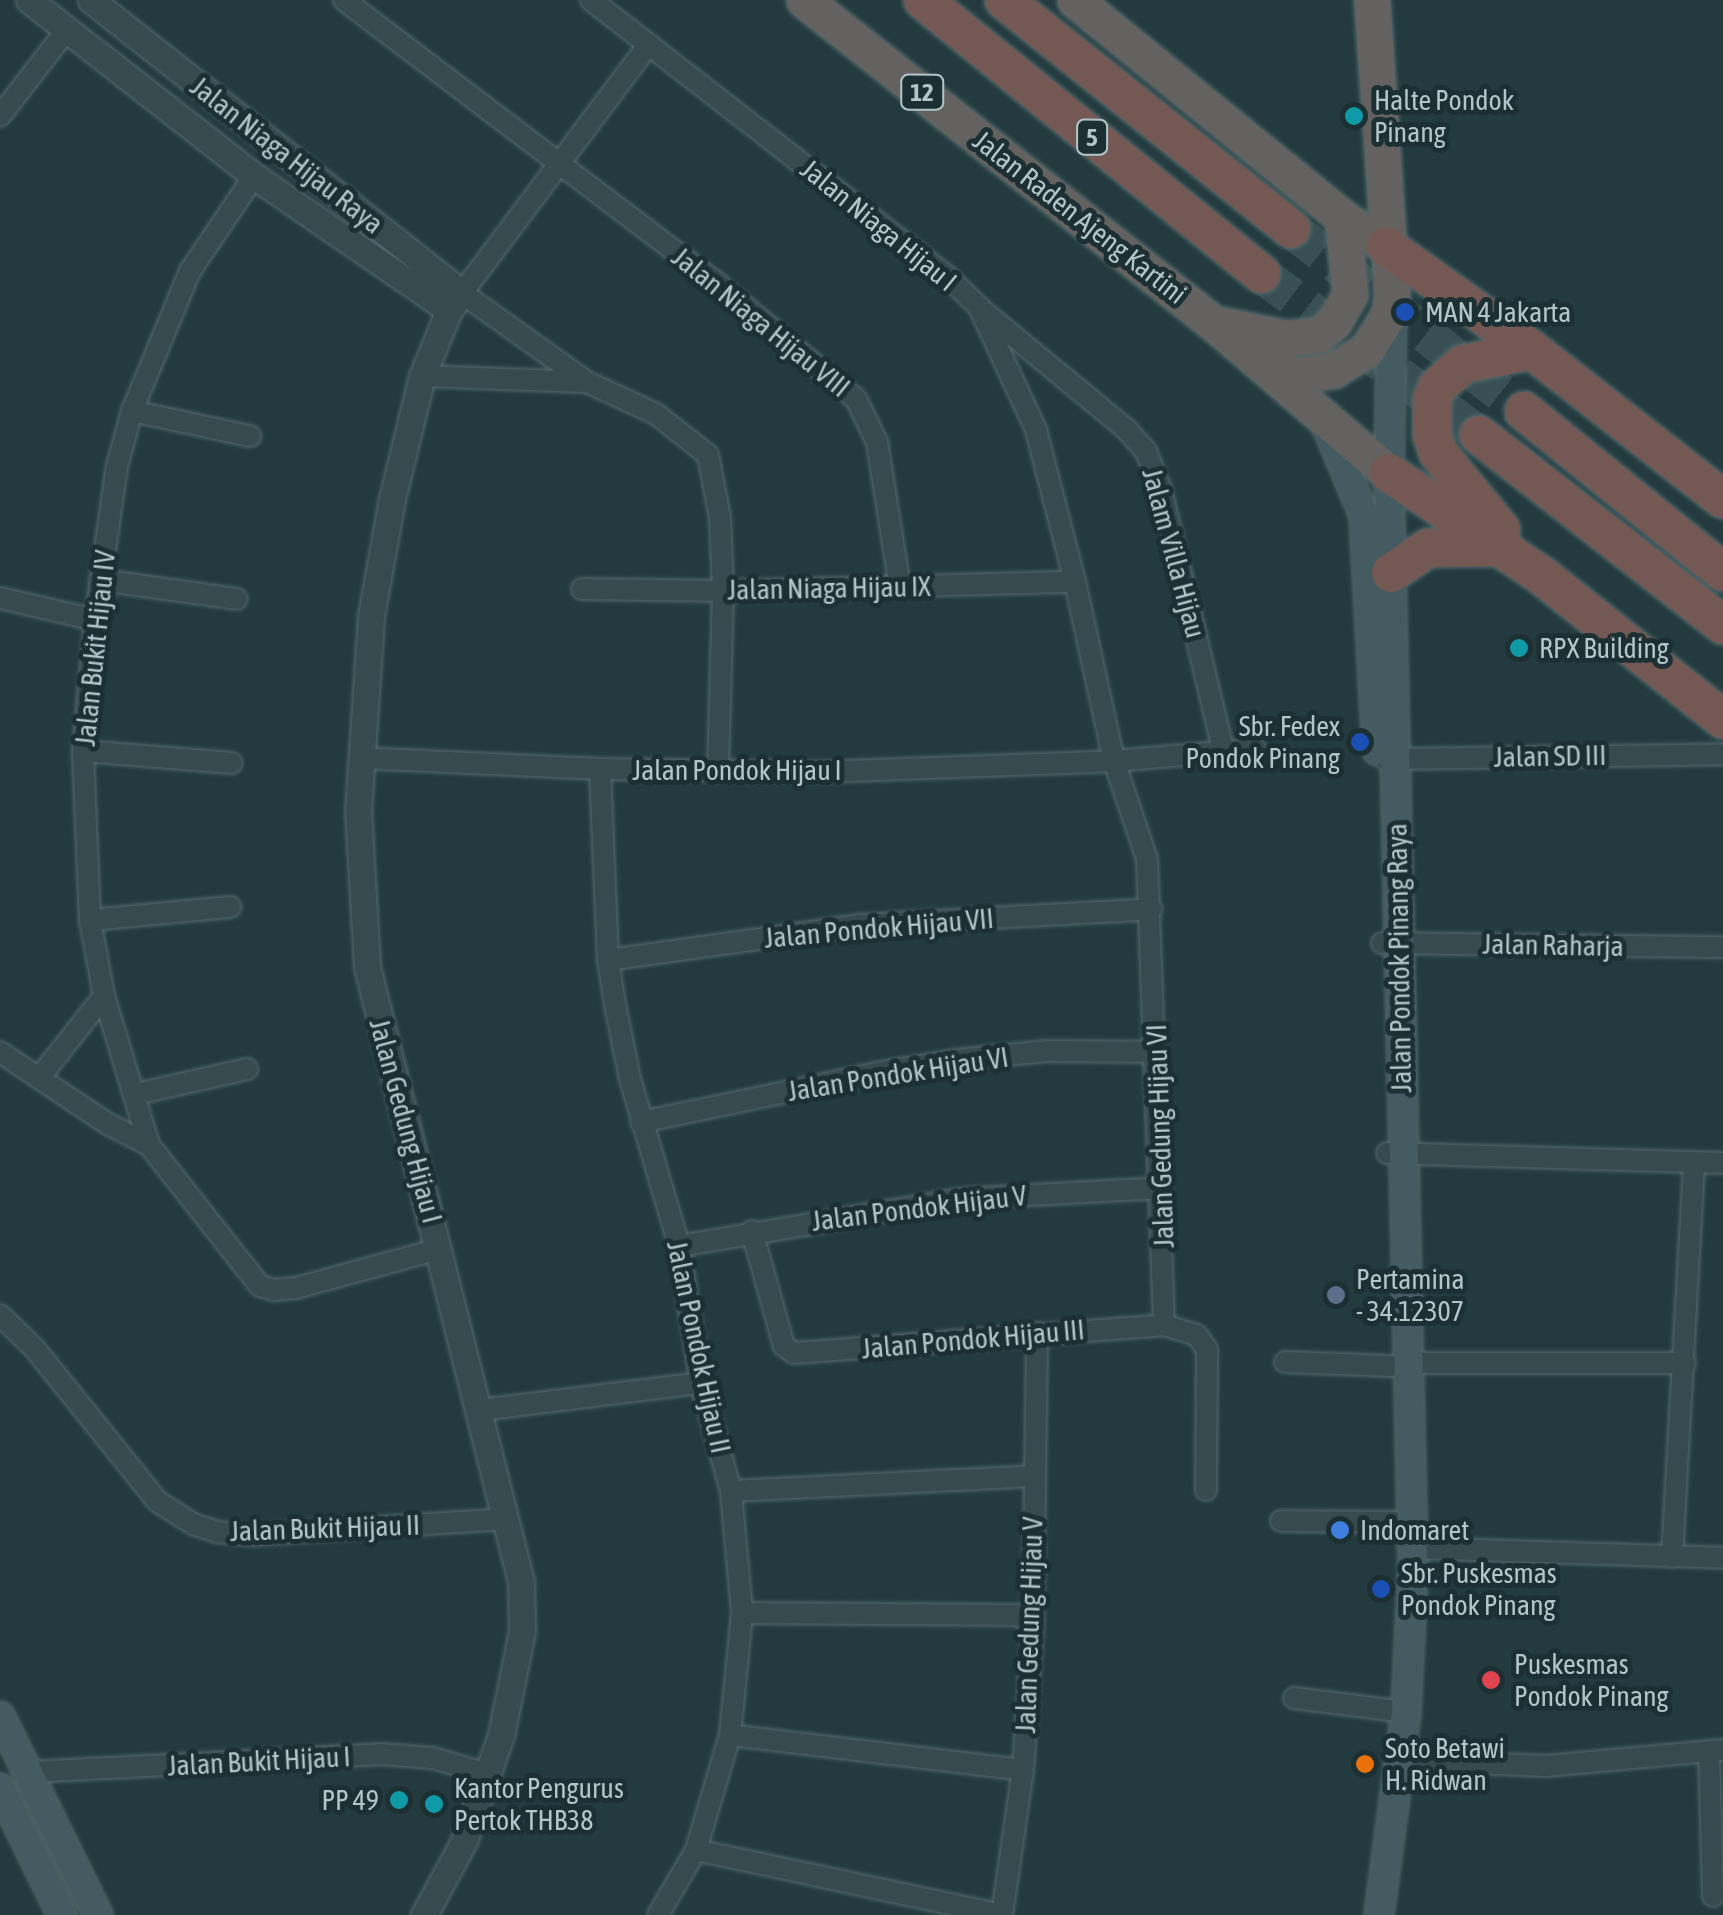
<!DOCTYPE html>
<style>
body{margin:0}
#map{position:relative;width:1723px;height:1915px;overflow:hidden;background:#233b3e;font-family:"Asap Condensed",sans-serif}
div>[style]{position:absolute}
.motorway-tunnel>*{height:38px;margin-top:-19px;transform-origin:0;background:repeating-linear-gradient(90deg,#385053 0 38px,transparent 0 57px)}
.roads{filter:drop-shadow(0 0 2px #55696c) drop-shadow(0 0 2px #55696c)}
.minor>*{height:20px;margin:-10px;padding:0 10px;transform-origin:10px;border-radius:10px;background:#374b4e}
.tertiary>*{height:25px;margin:-12.5px;padding:0 12.5px;transform-origin:12.5px;border-radius:12.5px;background:#374b4e}
.secondary>*{height:28px;margin:-14px;padding:0 14px;transform-origin:14px;border-radius:14px;background:#445c61}
.trunk>*{height:35px;margin:-17.5px;padding:0 17.5px;transform-origin:17.5px;border-radius:17.5px;background:#646260}
.motorway>*{height:38px;margin:-19px;padding:0 19px;transform-origin:19px;border-radius:19px;background:#745853}
.dots>*{width:28px;height:28px;translate:-50% -50%;box-sizing:border-box;border:5px solid #1c3033;border-radius:50%}
span{translate:-50% -50%;white-space:nowrap;text-align:center;line-height:1.15;-webkit-text-stroke:10px #1c3033;paint-order:stroke}
.shield-label span{padding:2px 8px;background:#1c3033;border:2px solid;border-radius:8px;-webkit-text-stroke-width:0}
.shield-label{font-size:25px;color:#b2c6c9;font-weight:700}
.poi-label{font-size:28px;color:#b2c6c9}
.left{translate:0 -50%;text-align:left}
.right{translate:-100% -50%;text-align:right}
.street-label{font-size:28px;color:#b2c6c9}
</style>
<div id="map">
<div class="motorway-tunnel">
<div style="left:1291px;top:229px;width:296px;rotate:38deg"></div>
<div style="left:1261px;top:274px;width:271px;rotate:36.4deg"></div>
</div>
<div class="roads">
<div class="minor">
<div style="left:344px;top:0;width:462px;rotate:37.2deg"></div>
<div style="left:712px;top:279px;width:187px;rotate:39.8deg"></div>
<div style="left:856px;top:399px;width:48px;rotate:64deg"></div>
<div style="left:877px;top:442px;width:147px;rotate:81deg"></div>
<div style="left:591px;top:0;width:452px;rotate:37.8deg"></div>
<div style="left:948px;top:277px;width:43px;rotate:44.1deg"></div>
<div style="left:979px;top:307px;width:136px;rotate:65.1deg"></div>
<div style="left:1036px;top:430px;width:157px;rotate:75.6deg"></div>
<div style="left:1075px;top:582px;width:183px;rotate:77.7deg"></div>
<div style="left:1114px;top:761px;width:103px;rotate:71.4deg"></div>
<div style="left:1147px;top:859px;width:466px;rotate:87.9deg"></div>
<div style="left:1164px;top:1325px;width:34px;rotate:17deg"></div>
<div style="left:1197px;top:1335px;width:18px;rotate:56deg"></div>
<div style="left:1207px;top:1350px;width:140px;rotate:90.4deg"></div>
<div style="left:649px;top:44px;width:311px;rotate:126.9deg"></div>
<div style="left:462px;top:293px;width:153px;rotate:35.5deg"></div>
<div style="left:587px;top:382px;width:76px;rotate:24.9deg"></div>
<div style="left:656px;top:414px;width:66px;rotate:38.3deg"></div>
<div style="left:708px;top:455px;width:64px;rotate:79.2deg"></div>
<div style="left:720px;top:518px;width:73px;rotate:87.6deg"></div>
<div style="left:723px;top:591px;width:181px;rotate:91.6deg"></div>
<div style="left:0;top:116px;width:111px;rotate:-52.3deg"></div>
<div style="left:983px;top:311px;width:185px;rotate:39.5deg"></div>
<div style="left:1126px;top:429px;width:30px;rotate:48deg"></div>
<div style="left:1146px;top:451px;width:41px;rotate:68.5deg"></div>
<div style="left:1161px;top:489px;width:271px;rotate:76.6deg"></div>
<div style="left:422px;top:376px;width:163px;rotate:2.1deg"></div>
<div style="left:132px;top:411px;width:121px;rotate:12deg"></div>
<div style="left:100px;top:580px;width:138px;rotate:7.9deg"></div>
<div style="left:582px;top:589px;width:141px;rotate:0.8deg"></div>
<div style="left:723px;top:591px;width:352px;rotate:-1.5deg"></div>
<div style="left:0;top:598px;width:98px;rotate:13deg"></div>
<div style="left:83px;top:751px;width:149px;rotate:4.6deg"></div>
<div style="left:360px;top:758px;width:240px;rotate:2.6deg"></div>
<div style="left:600px;top:769px;width:220px;rotate:0.8deg"></div>
<div style="left:820px;top:772px;width:294px;rotate:-2.1deg"></div>
<div style="left:1114px;top:761px;width:142px;rotate:-4.9deg"></div>
<div style="left:1385px;top:759px;width:338px;rotate:-0.8deg"></div>
<div style="left:600px;top:769px;width:191px;rotate:87.6deg"></div>
<div style="left:608px;top:960px;width:51px;rotate:80.9deg"></div>
<div style="left:616px;top:1010px;width:70px;rotate:78.5deg"></div>
<div style="left:630px;top:1079px;width:174px;rotate:73.6deg"></div>
<div style="left:679px;top:1246px;width:139px;rotate:80.9deg"></div>
<div style="left:701px;top:1383px;width:112px;rotate:74.5deg"></div>
<div style="left:731px;top:1491px;width:122px;rotate:84.8deg"></div>
<div style="left:742px;top:1613px;width:123px;rotate:95.6deg"></div>
<div style="left:730px;top:1735px;width:120px;rotate:106.5deg"></div>
<div style="left:696px;top:1850px;width:75px;rotate:120.3deg"></div>
<div style="left:90px;top:920px;width:141px;rotate:-5.3deg"></div>
<div style="left:1382px;top:943px;width:341px;rotate:0.7deg"></div>
<div style="left:608px;top:960px;width:254px;rotate:-7.9deg"></div>
<div style="left:860px;top:925px;width:292px;rotate:-3.1deg"></div>
<div style="left:0;top:1052px;width:130px;rotate:33.7deg"></div>
<div style="left:108px;top:1124px;width:46px;rotate:27.1deg"></div>
<div style="left:149px;top:1145px;width:179px;rotate:51.8deg"></div>
<div style="left:260px;top:1286px;width:15px;rotate:16deg"></div>
<div style="left:274px;top:1290px;width:22px;rotate:-5deg"></div>
<div style="left:296px;top:1288px;width:148px;rotate:-15.3deg"></div>
<div style="left:39px;top:1078px;width:105px;rotate:-51.6deg"></div>
<div style="left:136px;top:1094px;width:114px;rotate:-12.7deg"></div>
<div style="left:641px;top:1122px;width:246px;rotate:-11.7deg"></div>
<div style="left:882px;top:1072px;width:84px;rotate:-8.9deg"></div>
<div style="left:965px;top:1059px;width:83px;rotate:-5.5deg"></div>
<div style="left:1048px;top:1051px;width:110px;rotate:0.5deg"></div>
<div style="left:149px;top:1145px;width:156px;rotate:-106.8deg"></div>
<div style="left:104px;top:996px;width:77px;rotate:-100.4deg"></div>
<div style="left:90px;top:920px;width:169px;rotate:-92.4deg"></div>
<div style="left:83px;top:751px;width:132px;rotate:-84.8deg"></div>
<div style="left:95px;top:620px;width:156px;rotate:-81.9deg"></div>
<div style="left:117px;top:466px;width:57px;rotate:-74.7deg"></div>
<div style="left:132px;top:411px;width:152px;rotate:-67.5deg"></div>
<div style="left:190px;top:271px;width:115px;rotate:-56deg"></div>
<div style="left:1387px;top:1153px;width:336px;rotate:1.7deg"></div>
<div style="left:752px;top:1231px;width:119px;rotate:74.5deg"></div>
<div style="left:784px;top:1346px;width:12px;rotate:35deg"></div>
<div style="left:794px;top:1353px;width:371px;rotate:-4.3deg"></div>
<div style="left:679px;top:1246px;width:285px;rotate:-9.5deg"></div>
<div style="left:960px;top:1199px;width:202px;rotate:-3.1deg"></div>
<div style="left:0;top:1315px;width:49px;rotate:44.2deg"></div>
<div style="left:35px;top:1349px;width:195px;rotate:51.2deg"></div>
<div style="left:157px;top:1501px;width:43px;rotate:32.6deg"></div>
<div style="left:193px;top:1524px;width:25px;rotate:18deg"></div>
<div style="left:217px;top:1532px;width:35px;rotate:5deg"></div>
<div style="left:252px;top:1535px;width:254px;rotate:-3.6deg"></div>
<div style="left:1285px;top:1362px;width:107px;rotate:2.1deg"></div>
<div style="left:1409px;top:1363px;width:276px"></div>
<div style="left:480px;top:1410px;width:223px;rotate:-7deg"></div>
<div style="left:731px;top:1491px;width:303px;rotate:-2.8deg"></div>
<div style="left:1281px;top:1521px;width:114px;rotate:0.5deg"></div>
<div style="left:1413px;top:1548px;width:310px;rotate:1.8deg"></div>
<div style="left:1672px;top:1557px;width:395px;rotate:-86.8deg"></div>
<div style="left:742px;top:1613px;width:276px;rotate:0.4deg"></div>
<div style="left:1018px;top:1615px;width:17px;rotate:31deg"></div>
<div style="left:1294px;top:1698px;width:113px;rotate:7.1deg"></div>
<div style="left:730px;top:1735px;width:295px;rotate:6.8deg"></div>
<div style="left:1709px;top:1751px;width:145px;rotate:88.4deg"></div>
<div style="left:1400px;top:1760px;width:146px;rotate:2.4deg"></div>
<div style="left:1546px;top:1766px;width:178px;rotate:-5.2deg"></div>
<div style="left:29px;top:1772px;width:351px;rotate:-2.9deg"></div>
<div style="left:380px;top:1754px;width:53px;rotate:4.3deg"></div>
<div style="left:433px;top:1758px;width:56px;rotate:16.5deg"></div>
<div style="left:696px;top:1850px;width:312px;rotate:12deg"></div>
<div style="left:1002px;top:1915px;width:147px;rotate:-81.8deg"></div>
<div style="left:1023px;top:1770px;width:146px;rotate:-86.1deg"></div>
<div style="left:1033px;top:1624px;width:291px;rotate:-89.2deg"></div>
</div>
<div class="tertiary">
<div style="left:29px;top:0;width:286px;rotate:38deg"></div>
<div style="left:254px;top:176px;width:237px;rotate:34.5deg"></div>
<div style="left:91px;top:0;width:473px;rotate:38.3deg"></div>
<div style="left:462px;top:293px;width:21px;rotate:127deg"></div>
<div style="left:449px;top:310px;width:71px;rotate:112.2deg"></div>
<div style="left:422px;top:376px;width:127px;rotate:103.7deg"></div>
<div style="left:392px;top:499px;width:119px;rotate:100.2deg"></div>
<div style="left:371px;top:616px;width:194px;rotate:93.8deg"></div>
<div style="left:358px;top:810px;width:157px;rotate:86.7deg"></div>
<div style="left:367px;top:967px;width:634px;rotate:75.94deg"></div>
<div style="left:521px;top:1582px;width:49px;rotate:88.8deg"></div>
<div style="left:522px;top:1631px;width:106px;rotate:101.4deg"></div>
<div style="left:501px;top:1735px;width:112px;rotate:109.2deg"></div>
<div style="left:464px;top:1841px;width:84px;rotate:118.4deg"></div>
</div>
<div class="secondary">
<div style="left:1324px;top:420px;width:103px;rotate:67.2deg"></div>
<div style="left:1364px;top:515px;width:236px;rotate:86.8deg"></div>
<div style="left:0;top:1716px;width:222px;rotate:63.8deg"></div>
<div style="left:0;top:1788px;width:141px;rotate:64deg"></div>
<div style="left:1379px;top:1915px;width:205px;rotate:-82.4deg"></div>
<div style="left:1406px;top:1712px;width:145px;rotate:-87.2deg"></div>
<div style="left:1413px;top:1567px;width:1094px;rotate:-91.26deg"></div>
<div style="left:1389px;top:473px;width:164px;rotate:-89deg"></div>
</div>
<div class="trunk">
<div style="left:804px;top:0;width:520px;rotate:38.28deg"></div>
<div style="left:1212px;top:322px;width:233px;rotate:40.5deg"></div>
<div style="left:1075px;top:0;width:344px;rotate:39.1deg"></div>
<div style="left:1342px;top:217px;width:53px;rotate:33.4deg"></div>
<div style="left:1222px;top:325px;width:65px;rotate:11.5deg"></div>
<div style="left:1286px;top:338px;width:33px;rotate:-5deg"></div>
<div style="left:1319px;top:335px;width:20px;rotate:-41deg"></div>
<div style="left:1334px;top:322px;width:32px;rotate:-60deg"></div>
<div style="left:1350px;top:294px;width:77px;rotate:-95.9deg"></div>
<div style="left:1265px;top:365px;width:33px;rotate:18deg"></div>
<div style="left:1296px;top:375px;width:38px;rotate:-7deg"></div>
<div style="left:1334px;top:370px;width:39px;rotate:-32deg"></div>
<div style="left:1367px;top:349px;width:39px;rotate:-58deg"></div>
<div style="left:1388px;top:316px;width:19px;rotate:-78deg"></div>
<div style="left:1392px;top:297px;width:298px;rotate:-93.9deg"></div>
</div>
<div class="motorway">
<div style="left:923px;top:0;width:435px;rotate:39deg"></div>
<div style="left:1004px;top:0;width:367px;rotate:38.6deg"></div>
<div style="left:1386px;top:246px;width:179px;rotate:35.5deg"></div>
<div style="left:1532px;top:350px;width:242px;rotate:38deg"></div>
<div style="left:1524px;top:411px;width:256px;rotate:39deg"></div>
<div style="left:1479px;top:435px;width:309px;rotate:37.9deg"></div>
<div style="left:1389px;top:473px;width:183px;rotate:33.9deg"></div>
<div style="left:1541px;top:575px;width:232px;rotate:38.4deg"></div>
<div style="left:1501px;top:530px;width:99px;rotate:-129.3deg"></div>
<div style="left:1438px;top:453px;width:19px;rotate:-108deg"></div>
<div style="left:1432px;top:435px;width:35px;rotate:-90deg"></div>
<div style="left:1432px;top:400px;width:15px;rotate:-67deg"></div>
<div style="left:1438px;top:386px;width:33px;rotate:-41deg"></div>
<div style="left:1463px;top:364px;width:70px;rotate:-11.5deg"></div>
<div style="left:1391px;top:573px;width:45px;rotate:-34deg"></div>
<div style="left:1428px;top:548px;width:75px;rotate:-0.8deg"></div>
</div>
</div>
<div class="dots">
<div style="left:1354px;top:116px;background:#0f9aa8"></div>
<div style="left:1405px;top:312px;background:#1a4fb4"></div>
<div style="left:1519px;top:648px;background:#0f9aa8"></div>
<div style="left:1360px;top:742px;background:#1a4fb4"></div>
<div style="left:1336px;top:1295px;background:#5c6f8a"></div>
<div style="left:1340px;top:1530px;background:#3f7fe0"></div>
<div style="left:1381px;top:1589px;background:#1a4fb4"></div>
<div style="left:1491px;top:1680px;background:#e0444e"></div>
<div style="left:1365px;top:1764px;background:#e8710a"></div>
<div style="left:399px;top:1800px;background:#0f9aa8"></div>
<div style="left:434px;top:1804px;background:#0f9aa8"></div>
</div>
<div class="shield-label">
<span style="left:922px;top:92px">12</span>
<span style="left:1092px;top:137px">5</span>
</div>
<div class="poi-label">
<span class="left" style="left:1374px;top:116px">Halte Pondok<br>Pinang</span>
<span class="left" style="left:1425px;top:312px">MAN 4 Jakarta</span>
<span class="left" style="left:1539px;top:648px">RPX Building</span>
<span class="right" style="left:1340px;top:742px">Sbr. Fedex<br>Pondok Pinang</span>
<span class="left" style="left:1356px;top:1295px">Pertamina<br>- 34.12307</span>
<span class="left" style="left:1360px;top:1530px">Indomaret</span>
<span class="left" style="left:1401px;top:1589px">Sbr. Puskesmas<br>Pondok Pinang</span>
<span class="left" style="left:1514px;top:1680px">Puskesmas<br>Pondok Pinang</span>
<span class="left" style="left:1385px;top:1764px">Soto Betawi<br>H. Ridwan</span>
<span class="left" style="left:454px;top:1804px">Kantor Pengurus<br>Pertok THB38</span>
<span class="right" style="left:379px;top:1800px">PP 49</span>
</div>
<div class="street-label">
<span style="left:287px;top:155px;rotate:38deg">Jalan Niaga Hijau Raya</span>
<span style="left:1080px;top:217px;rotate:38deg">Jalan Raden Ajeng Kartini</span>
<span style="left:879px;top:225px;rotate:39deg">Jalan Niaga Hijau I</span>
<span style="left:761px;top:322px;rotate:39deg">Jalan Niaga Hijau VIII</span>
<span style="left:1174px;top:553px;rotate:75deg">Jalam Villa Hijau</span>
<span style="left:829px;top:588px;rotate:-1deg">Jalan Niaga Hijau IX</span>
<span style="left:95px;top:648px;rotate:-84deg">Jalan Bukit Hijau IV</span>
<span style="left:1550px;top:756px;rotate:-1deg">Jalan SD III</span>
<span style="left:737px;top:770px">Jalan Pondok Hijau I</span>
<span style="left:879px;top:928px;rotate:-5deg">Jalan Pondok Hijau VII</span>
<span style="left:1553px;top:945px;rotate:1deg">Jalan Raharja</span>
<span style="left:1399px;top:958px;rotate:-91deg">Jalan Pondok Pinang Raya</span>
<span style="left:898px;top:1074px;rotate:-9deg">Jalan Pondok Hijau VI</span>
<span style="left:406px;top:1121px;rotate:75deg">Jalan Gedung Hijau I</span>
<span style="left:1160px;top:1136px;rotate:-92deg">Jalan Gedung Hijau VI</span>
<span style="left:919px;top:1208px;rotate:-7deg">Jalan Pondok Hijau V</span>
<span style="left:973px;top:1339px;rotate:-5deg">Jalan Pondok Hijau III</span>
<span style="left:699px;top:1347px;rotate:78deg">Jalan Pondok Hijau II</span>
<span style="left:325px;top:1528px;rotate:-2deg">Jalan Bukit Hijau II</span>
<span style="left:1029px;top:1625px;rotate:-88deg">Jalan Gedung Hijau V</span>
<span style="left:259px;top:1761px;rotate:-3deg">Jalan Bukit Hijau I</span>
</div>
</div>
